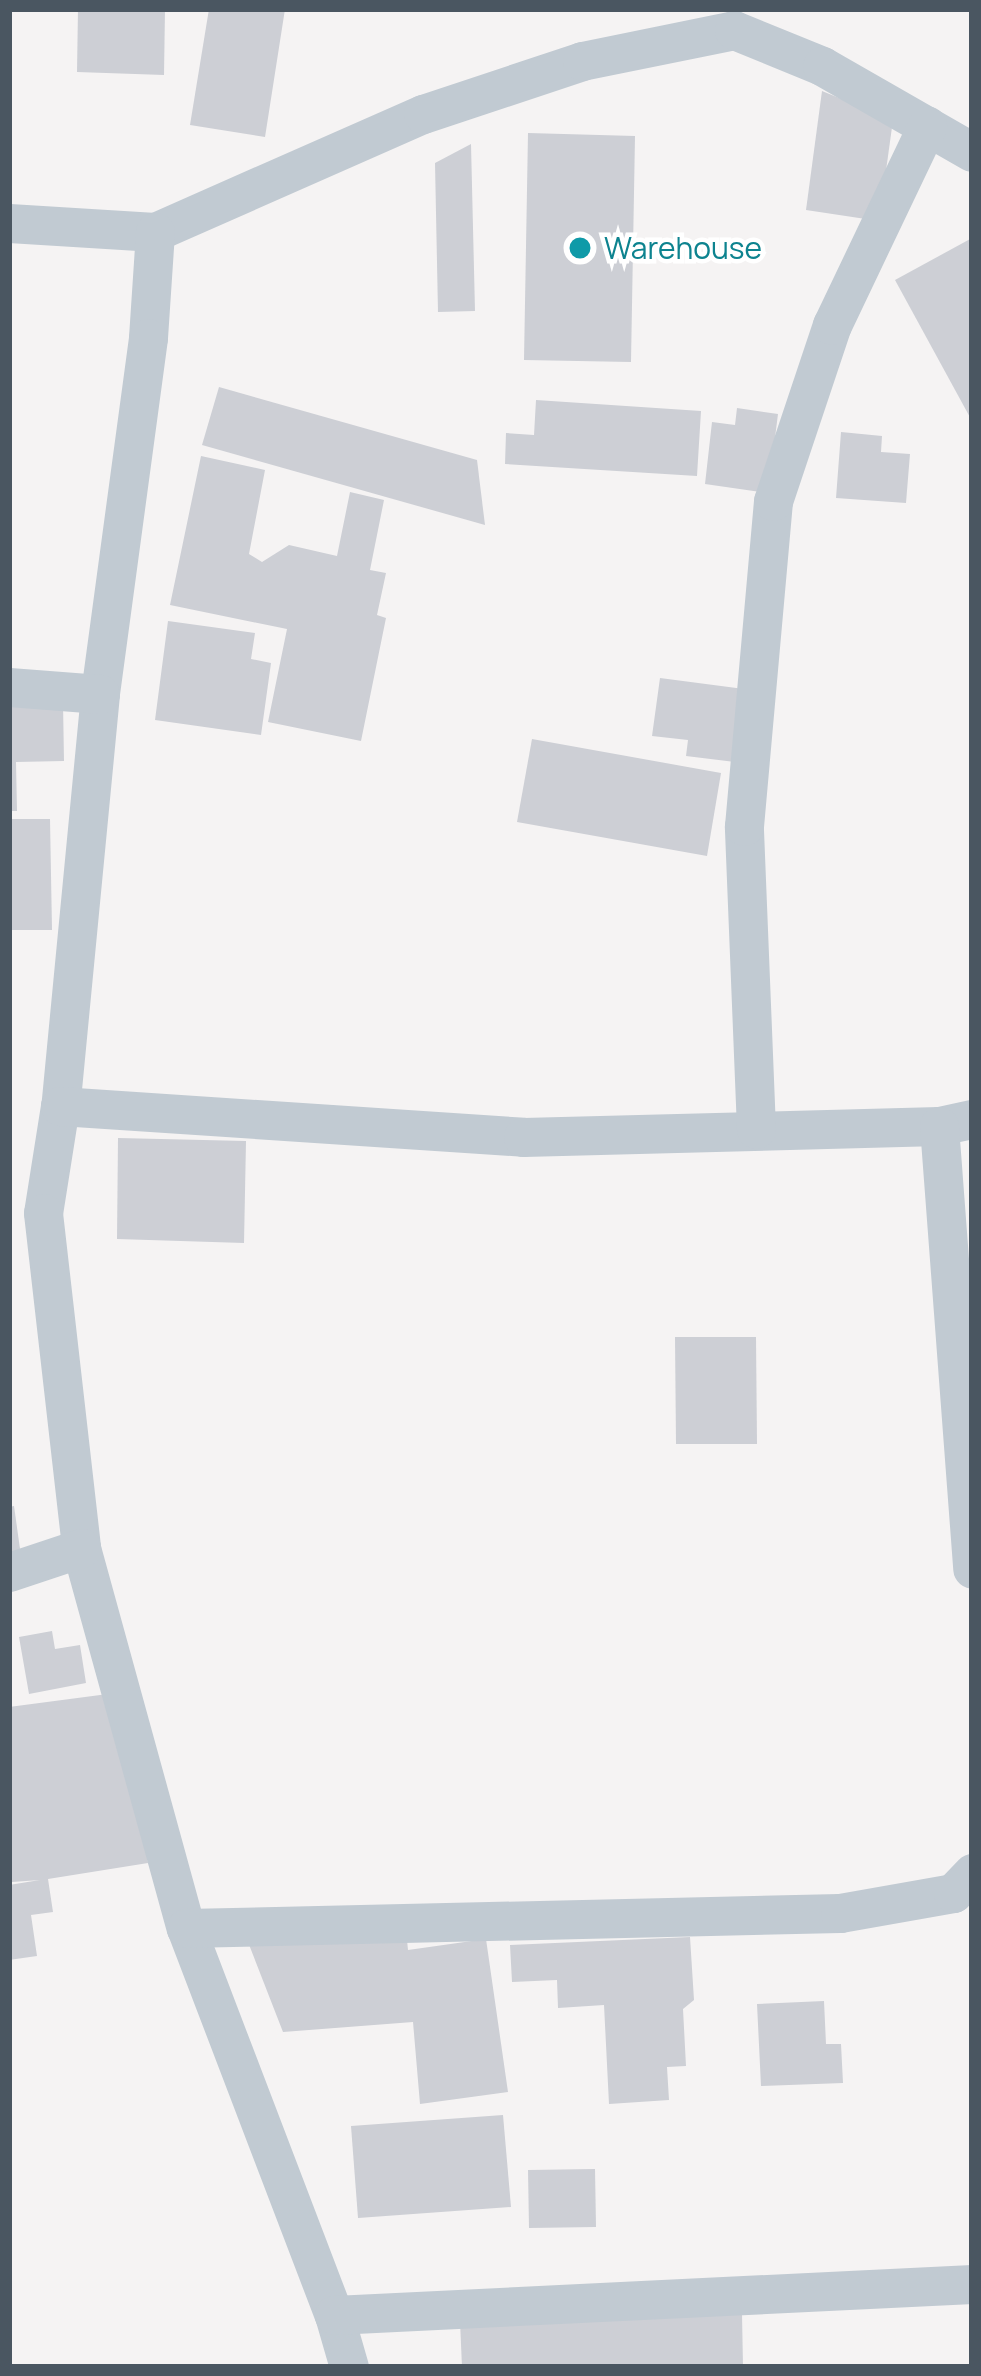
<!DOCTYPE html>
<style>
body{margin:0}
#map{position:relative;width:981px;height:2376px;overflow:hidden;background:#f5f3f3;font-family:Manrope,sans-serif}
div>[style]{position:absolute}
.building>*{inset:0;background:#cdcfd5}
.street>*{height:39px;margin:-19.5px;padding:0 19.5px;transform-origin:19.5px;border-radius:19.5px;background:#c1cad2}
.dots>*{width:33px;height:33px;translate:-50% -50%;box-sizing:border-box;border:6px solid #fff;border-radius:50%}
span{translate:-50% -50%;white-space:nowrap;text-align:center;line-height:1.15;-webkit-text-stroke:9px #fff;paint-order:stroke}
.culture-label{font-size:30px;color:#0d838f}
.left{translate:0 -50%;text-align:left}
.frame{position:absolute;inset:0;border:12px solid #4a5661;pointer-events:none}
</style>
<div id="map">
<div class="building">
<div style="clip-path:polygon(78px 9px,165px 9px,164px 75px,77px 72px)"></div>
<div style="clip-path:polygon(209px 9px,285px 9px,265px 137px,190px 125px)"></div>
<div style="clip-path:polygon(822px 91px,893px 120px,879px 221px,806px 210px)"></div>
<div style="clip-path:polygon(528px 133px,635px 136px,631px 362px,524px 360px)"></div>
<div style="clip-path:polygon(471px 144px,475px 311px,438px 312px,435px 163px)"></div>
<div style="clip-path:polygon(972px 238px,972px 421px,895px 280px)"></div>
<div style="clip-path:polygon(219px 387px,477px 460px,485px 525px,202px 445px)"></div>
<div style="clip-path:polygon(536px 400px,701px 411px,697px 476px,505px 464px,506px 433px,534px 435px)"></div>
<div style="clip-path:polygon(737px 408px,778px 414px,768px 493px,705px 484px,712px 422px,735px 425px)"></div>
<div style="clip-path:polygon(841px 432px,882px 436px,881px 452px,910px 454px,906px 503px,836px 498px)"></div>
<div style="clip-path:polygon(201px 456px,265px 470px,249px 554px,262px 562px,289px 545px,337px 556px,350px 492px,384px 500px,370px 570px,386px 573px,377px 615px,386px 618px,361px 741px,268px 722px,287px 629px,170px 605px)"></div>
<div style="clip-path:polygon(168px 621px,255px 633px,251px 659px,271px 663px,261px 735px,155px 720px)"></div>
<div style="clip-path:polygon(660px 678px,744px 689px,735px 762px,686px 756px,688px 740px,652px 736px)"></div>
<div style="clip-path:polygon(63px 702px,64px 761px,16px 762px,17px 811px,9px 811px,9px 703px)"></div>
<div style="clip-path:polygon(532px 739px,721px 773px,707px 856px,517px 822px)"></div>
<div style="clip-path:polygon(9px 819px,50px 819px,52px 930px,9px 930px)"></div>
<div style="clip-path:polygon(118px 1138px,246px 1141px,244px 1243px,117px 1239px)"></div>
<div style="clip-path:polygon(675px 1337px,756px 1337px,757px 1444px,676px 1444px)"></div>
<div style="clip-path:polygon(14px 1506px,21px 1556px,9px 1558px,9px 1507px)"></div>
<div style="clip-path:polygon(52px 1631px,55px 1649px,80px 1645px,86px 1683px,29px 1694px,19px 1637px)"></div>
<div style="clip-path:polygon(123px 1692px,148px 1863px,48px 1879px,53px 1912px,31px 1915px,37px 1956px,9px 1960px,9px 1885px,40px 1880px,12px 1882px,9px 1707px)"></div>
<div style="clip-path:polygon(406px 1930px,408px 1950px,486px 1939px,508px 2092px,420px 2104px,413px 2022px,283px 2032px,248px 1942px)"></div>
<div style="clip-path:polygon(690px 1937px,694px 2000px,683px 2009px,686px 2066px,667px 2067px,669px 2100px,609px 2104px,604px 2005px,558px 2008px,557px 1980px,512px 1982px,510px 1945px)"></div>
<div style="clip-path:polygon(824px 2001px,826px 2044px,841px 2044px,843px 2083px,761px 2086px,757px 2004px)"></div>
<div style="clip-path:polygon(503px 2115px,511px 2207px,358px 2218px,351px 2126px)"></div>
<div style="clip-path:polygon(595px 2169px,596px 2227px,529px 2228px,528px 2170px)"></div>
<div style="clip-path:polygon(742px 2314px,743px 2367px,462px 2367px,460px 2321px)"></div>
</div>
<div class="street">
<div style="left:9px;top:223px;width:146px;rotate:3.5deg"></div>
<div style="left:155px;top:232px;width:293px;rotate:-23.8deg"></div>
<div style="left:423px;top:114px;width:168px;rotate:-18.4deg"></div>
<div style="left:582px;top:61px;width:155px;rotate:-11.5deg"></div>
<div style="left:734px;top:30px;width:95px;rotate:22.2deg"></div>
<div style="left:822px;top:66px;width:173px;rotate:29.8deg"></div>
<div style="left:155px;top:232px;width:106px;rotate:93.8deg"></div>
<div style="left:148px;top:338px;width:359px;rotate:97.7deg"></div>
<div style="left:100px;top:694px;width:414px;rotate:95.5deg"></div>
<div style="left:60px;top:1106px;width:108px;rotate:99deg"></div>
<div style="left:43px;top:1213px;width:337px;rotate:83.5deg"></div>
<div style="left:81px;top:1548px;width:394px;rotate:74.6deg"></div>
<div style="left:186px;top:1928px;width:414px;rotate:69.1deg"></div>
<div style="left:334px;top:2315px;width:54px;rotate:73.9deg"></div>
<div style="left:9px;top:687px;width:91px;rotate:4.4deg"></div>
<div style="left:60px;top:1106px;width:464px;rotate:3.8deg"></div>
<div style="left:523px;top:1137px;width:416px;rotate:-1.5deg"></div>
<div style="left:939px;top:1126px;width:34px;rotate:-12deg"></div>
<div style="left:939px;top:1126px;width:444px;rotate:85.7deg"></div>
<div style="left:756px;top:1129px;width:303px;rotate:-92.3deg"></div>
<div style="left:744px;top:826px;width:326px;rotate:-84.9deg"></div>
<div style="left:773px;top:501px;width:186px;rotate:-71.5deg"></div>
<div style="left:832px;top:325px;width:221px;rotate:-64.5deg"></div>
<div style="left:9px;top:1572px;width:76px;rotate:-18.4deg"></div>
<div style="left:186px;top:1928px;width:654px;rotate:-1.31deg"></div>
<div style="left:840px;top:1913px;width:115px;rotate:-10deg"></div>
<div style="left:953px;top:1893px;width:28px;rotate:-46deg"></div>
<div style="left:334px;top:2315px;width:639px;rotate:-2.78deg"></div>
</div>
<div class="dots">
<div style="left:580px;top:248px;background:#0f9aa8"></div>
</div>
<div class="culture-label">
<span class="left" style="left:604px;top:248px">Warehouse</span>
</div>
<div class="frame"></div>
</div>
